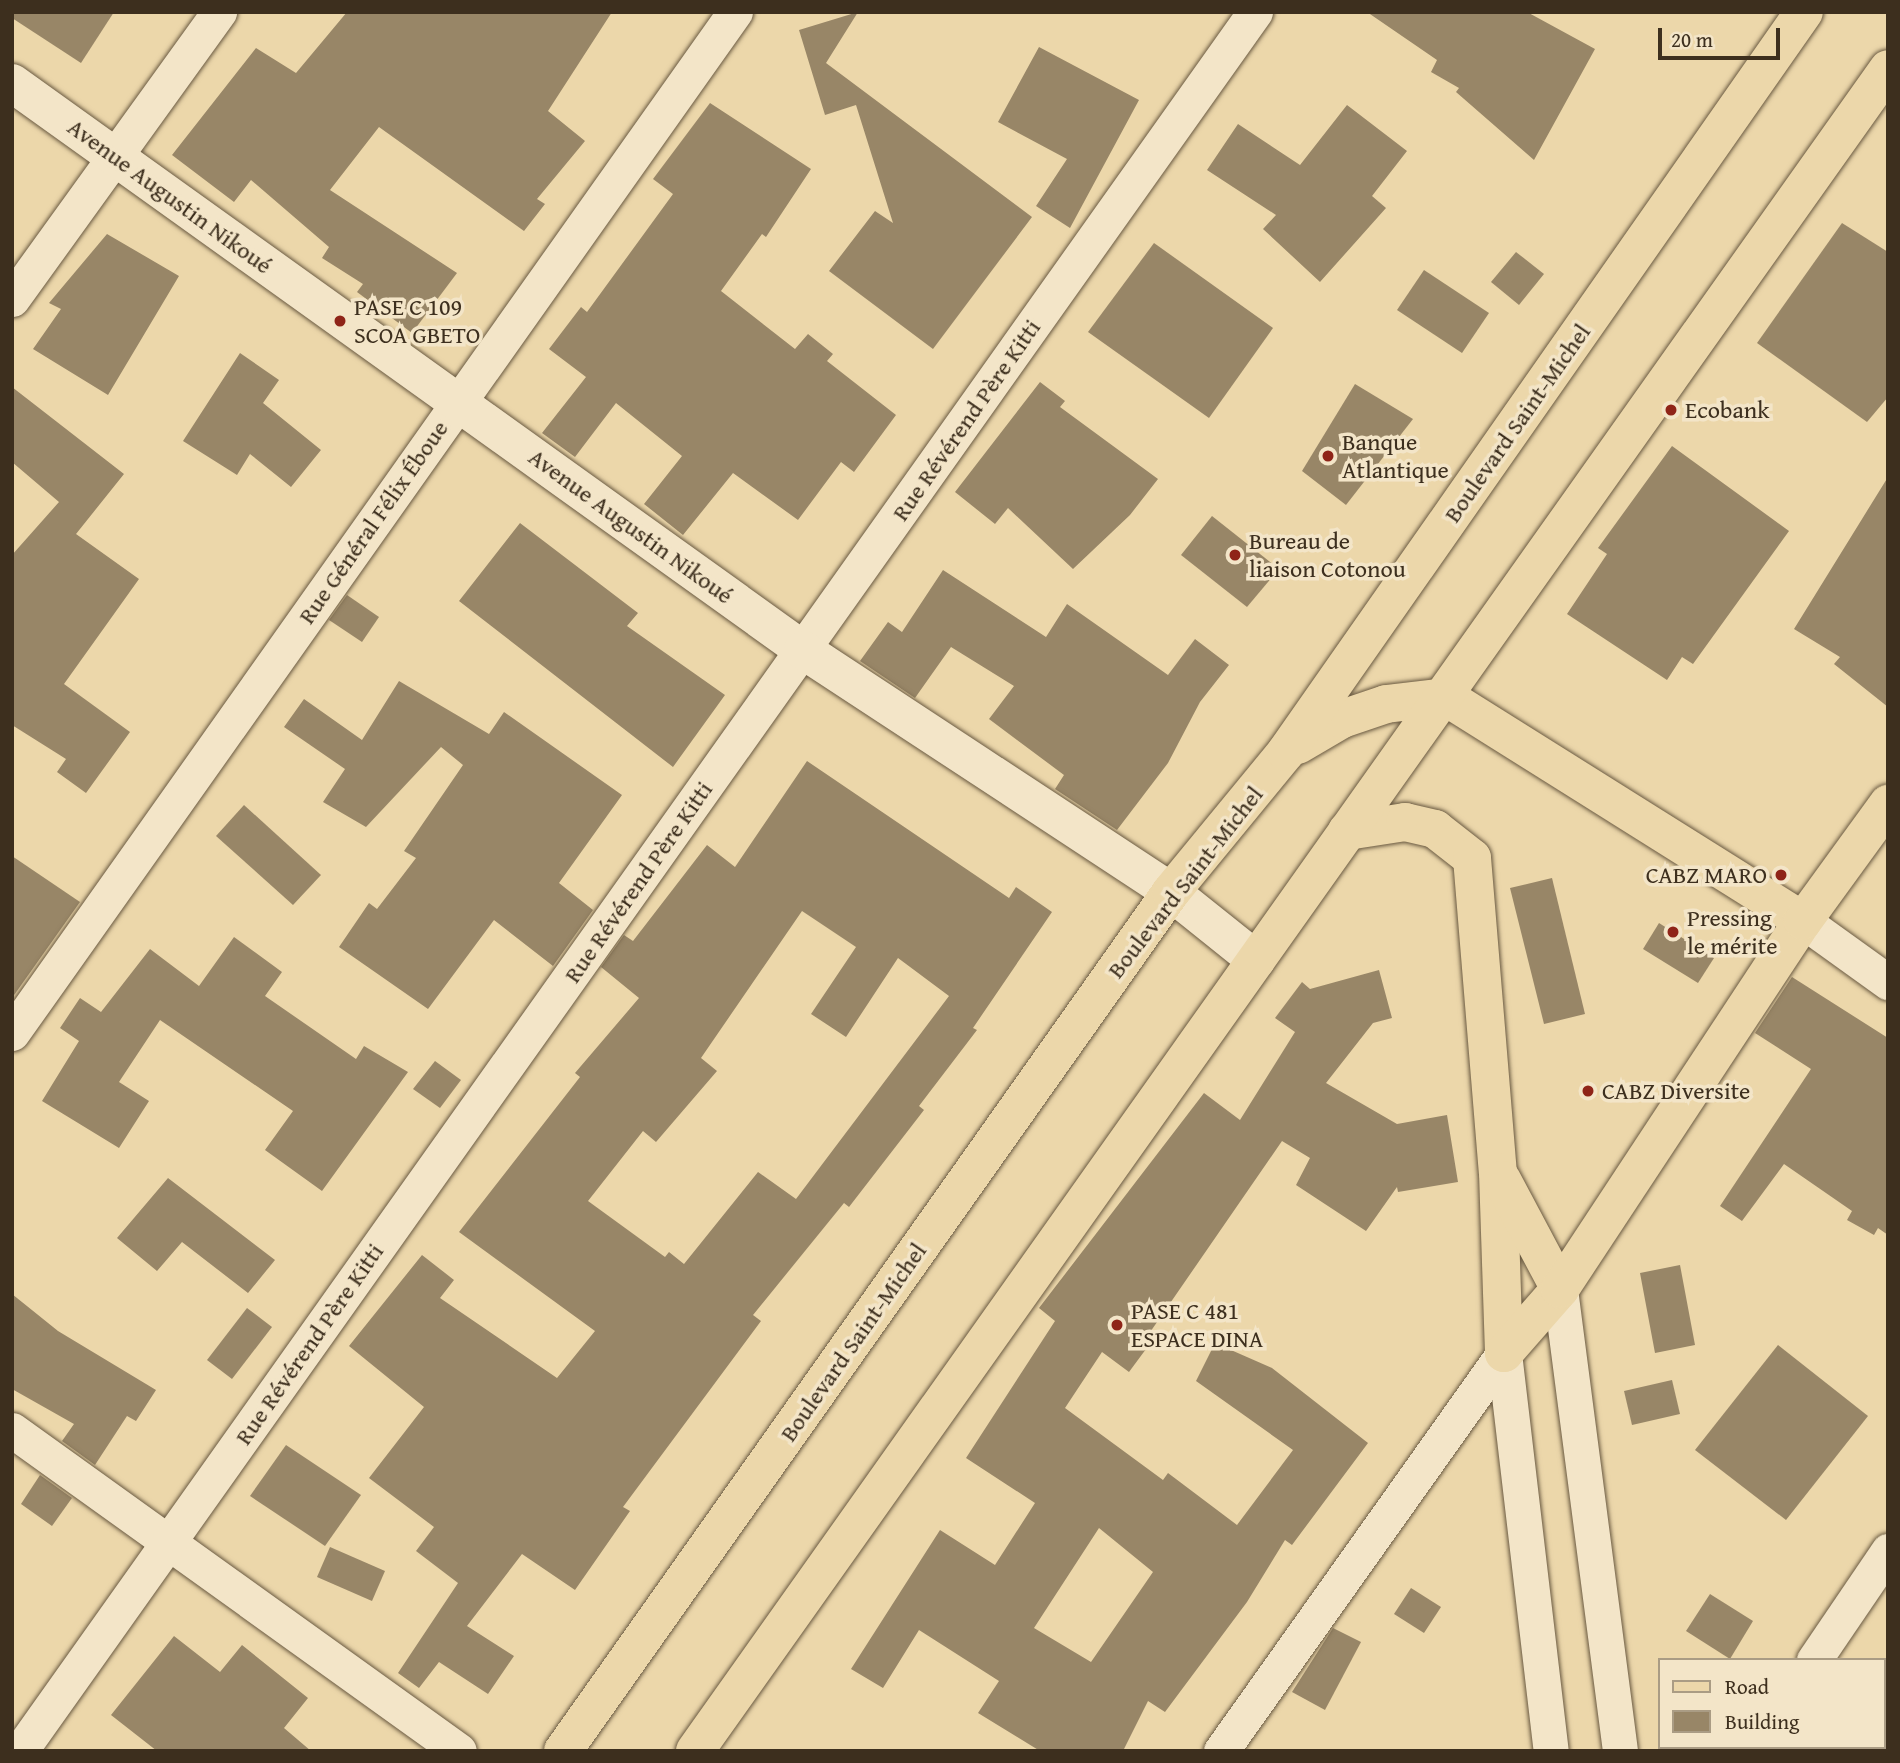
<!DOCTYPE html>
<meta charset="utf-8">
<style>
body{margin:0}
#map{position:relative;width:1900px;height:1763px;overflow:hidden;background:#ecd7aa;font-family:"Gentium Book Plus",serif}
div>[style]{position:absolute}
.building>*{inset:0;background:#988667}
.roads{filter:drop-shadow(0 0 2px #695941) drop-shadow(0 0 2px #695941)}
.street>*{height:35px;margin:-17.5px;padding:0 17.5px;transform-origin:17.5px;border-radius:17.5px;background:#f3e5c8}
.secondary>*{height:38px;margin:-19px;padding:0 19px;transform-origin:19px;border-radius:19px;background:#f3e5c8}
.primary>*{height:38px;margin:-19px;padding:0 19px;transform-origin:19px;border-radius:19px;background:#ecd7aa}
.dots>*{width:19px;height:19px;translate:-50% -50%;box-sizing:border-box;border:4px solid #f3e5c8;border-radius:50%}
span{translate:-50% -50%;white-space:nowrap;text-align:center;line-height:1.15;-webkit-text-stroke:7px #f3e5c8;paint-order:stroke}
.street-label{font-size:24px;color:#3d2f1e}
.poi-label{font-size:24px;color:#3d2f1e}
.left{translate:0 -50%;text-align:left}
.right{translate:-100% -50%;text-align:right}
.frame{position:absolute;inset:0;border:14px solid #3d2f1e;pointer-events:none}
.legend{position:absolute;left:1658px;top:1658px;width:228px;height:91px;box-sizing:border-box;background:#f3e5c8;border:2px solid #aa9c84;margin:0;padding:9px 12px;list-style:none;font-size:21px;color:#3d2f1e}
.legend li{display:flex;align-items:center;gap:14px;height:35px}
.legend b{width:35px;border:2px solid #aa9c84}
.scale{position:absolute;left:1658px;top:28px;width:122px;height:32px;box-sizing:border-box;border:4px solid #3d2f1e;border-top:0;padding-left:9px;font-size:21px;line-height:24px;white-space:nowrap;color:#3d2f1e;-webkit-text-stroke:5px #f3e5c8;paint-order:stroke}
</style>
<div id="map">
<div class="building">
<div style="clip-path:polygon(12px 12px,114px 12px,81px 63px,12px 18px)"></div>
<div style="clip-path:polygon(347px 12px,612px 12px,548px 111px,585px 141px,537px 199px,545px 204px,524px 231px,379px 127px,330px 190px,457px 273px,412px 333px,357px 292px,363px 284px,322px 258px,329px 247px,251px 180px,234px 202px,172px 155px,256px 48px,296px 73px)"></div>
<div style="clip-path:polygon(858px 12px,826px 63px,1032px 217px,933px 349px,829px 271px,875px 211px,893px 223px,856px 105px,825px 115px,799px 30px)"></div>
<div style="clip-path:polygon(1367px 12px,1527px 12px,1595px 49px,1534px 160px,1456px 92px,1459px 88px,1431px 72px,1437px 60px)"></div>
<div style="clip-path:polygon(1039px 47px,1139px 100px,1070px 228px,1036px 206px,1067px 159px,998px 122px)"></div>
<div style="clip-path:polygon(710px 103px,811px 169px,766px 237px,762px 234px,721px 291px,795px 349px,808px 334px,833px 354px,827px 361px,896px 415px,854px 472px,841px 462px,798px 520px,733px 473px,683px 535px,644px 504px,682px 456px,616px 403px,575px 457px,542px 433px,586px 377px,549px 349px,581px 307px,587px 312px,673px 194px,653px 179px)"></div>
<div style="clip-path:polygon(1347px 105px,1407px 151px,1372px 196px,1386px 208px,1320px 282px,1263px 229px,1276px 215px,1207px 170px,1238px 124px,1300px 165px)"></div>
<div style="clip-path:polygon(1842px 223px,1888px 252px,1888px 397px,1867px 422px,1757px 343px)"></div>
<div style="clip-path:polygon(107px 234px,179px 276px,108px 395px,33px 349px,61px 309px,49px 303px)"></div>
<div style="clip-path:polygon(1154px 243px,1273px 328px,1209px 418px,1088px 332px)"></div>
<div style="clip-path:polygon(1516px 252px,1544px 274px,1519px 305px,1491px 282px)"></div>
<div style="clip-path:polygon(1424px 270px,1489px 313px,1462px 353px,1397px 310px)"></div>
<div style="clip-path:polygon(240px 353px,279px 380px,263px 403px,321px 450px,291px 487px,250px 454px,237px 475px,183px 441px)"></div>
<div style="clip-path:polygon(1040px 382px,1065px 401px,1060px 407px,1158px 479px,1130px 515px,1073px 569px,1008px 508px,995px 524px,955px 492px)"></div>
<div style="clip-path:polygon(1355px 384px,1413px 419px,1346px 505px,1302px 471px)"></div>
<div style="clip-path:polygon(12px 387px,124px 474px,76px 534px,139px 579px,64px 684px,130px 732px,86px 793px,57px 772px,66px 759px,12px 725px,12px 555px,59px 502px,12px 462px)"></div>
<div style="clip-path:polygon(1672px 446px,1789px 531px,1693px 664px,1682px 657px,1667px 680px,1567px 614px,1607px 554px,1598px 548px)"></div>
<div style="clip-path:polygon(1888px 477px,1888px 707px,1834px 664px,1840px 657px,1794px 629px)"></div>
<div style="clip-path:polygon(1212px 516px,1279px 569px,1247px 607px,1181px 555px)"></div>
<div style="clip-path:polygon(520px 523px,638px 613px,627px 626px,725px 695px,673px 767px,459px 601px)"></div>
<div style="clip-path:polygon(943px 570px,1046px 637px,1067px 604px,1168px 675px,1195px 639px,1229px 665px,1200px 702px,1168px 763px,1117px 830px,1055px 789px,1064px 775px,989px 719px,1014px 686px,951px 647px,915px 698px,860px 661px,888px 622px,902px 632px)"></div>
<div style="clip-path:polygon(347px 595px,379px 617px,362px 642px,329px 620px)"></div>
<div style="clip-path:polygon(399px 681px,489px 734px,504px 712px,622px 795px,559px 883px,593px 910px,553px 966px,494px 920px,428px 1009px,339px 947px,369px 903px,377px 909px,416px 858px,404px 851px,463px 765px,441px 747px,366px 827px,323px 802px,345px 769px,284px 727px,304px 699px,362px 740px)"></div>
<div style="clip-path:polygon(evenodd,807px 761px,1009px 898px,1016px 887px,1052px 912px,973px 1028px,977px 1030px,919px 1106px,924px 1110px,849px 1207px,844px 1203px,753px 1315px,761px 1321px,623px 1507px,630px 1511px,575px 1590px,522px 1554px,467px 1626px,514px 1656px,488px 1694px,439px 1662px,419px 1688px,398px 1673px,458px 1583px,416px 1551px,434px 1527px,369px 1478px,424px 1407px,349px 1346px,422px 1255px,454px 1280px,440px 1298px,557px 1378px,595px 1331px,459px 1232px,580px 1077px,575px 1073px,639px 998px,601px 967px,624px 935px,633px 941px,707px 845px,735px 867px,807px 761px,802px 911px,856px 947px,811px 1014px,846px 1037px,898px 958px,949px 996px,796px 1199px,758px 1172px,684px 1264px,669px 1252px,665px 1257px,588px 1201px,643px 1131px,656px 1142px,717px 1071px,701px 1058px,802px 911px)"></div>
<div style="clip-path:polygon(244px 805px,321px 875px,293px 905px,216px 836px)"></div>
<div style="clip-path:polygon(12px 856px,80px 902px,12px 998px)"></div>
<div style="clip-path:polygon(1552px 878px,1585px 1014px,1544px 1024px,1510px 888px)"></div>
<div style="clip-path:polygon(1659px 923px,1714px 958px,1698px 983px,1643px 949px)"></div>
<div style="clip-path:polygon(234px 937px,282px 972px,265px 996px,356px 1059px,364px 1046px,408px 1072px,322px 1191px,265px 1150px,293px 1111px,160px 1020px,119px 1082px,149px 1101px,119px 1148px,42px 1101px,79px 1041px,60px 1028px,80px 998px,101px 1012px,150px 949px,199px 986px)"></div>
<div style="clip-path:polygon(evenodd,1379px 970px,1392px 1018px,1373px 1023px,1326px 1083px,1397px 1124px,1447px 1115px,1458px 1182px,1398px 1192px,1397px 1187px,1366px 1231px,1296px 1185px,1310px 1158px,1282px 1141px,1144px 1341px,1149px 1345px,1129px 1372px,1102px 1352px,1065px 1408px,1163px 1480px,1168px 1473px,1237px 1525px,1293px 1450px,1196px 1381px,1215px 1343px,1272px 1368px,1368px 1443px,1292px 1545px,1285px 1540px,1247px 1602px,1165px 1712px,1148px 1701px,1123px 1751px,1040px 1751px,978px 1713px,999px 1681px,919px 1630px,883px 1688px,851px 1669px,940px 1530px,995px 1565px,1035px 1503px,966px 1458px,1055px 1321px,1039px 1308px,1204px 1093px,1240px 1120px,1295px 1032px,1275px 1018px,1302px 982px,1310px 989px,1379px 970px,1099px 1528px,1153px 1572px,1091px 1662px,1034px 1628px,1099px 1528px)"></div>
<div style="clip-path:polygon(1792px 977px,1888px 1038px,1888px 1235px,1878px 1228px,1874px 1235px,1847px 1220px,1852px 1211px,1784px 1164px,1742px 1221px,1720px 1206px,1811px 1069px,1755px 1033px)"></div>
<div style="clip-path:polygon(435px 1061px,461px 1080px,440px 1108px,413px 1089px)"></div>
<div style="clip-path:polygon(168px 1178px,275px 1260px,248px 1293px,182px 1242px,157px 1271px,117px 1238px)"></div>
<div style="clip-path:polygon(1680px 1265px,1695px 1345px,1655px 1353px,1640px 1273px)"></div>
<div style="clip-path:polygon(12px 1294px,58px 1331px,156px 1390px,136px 1421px,127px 1416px,95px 1465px,62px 1441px,74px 1424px,12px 1389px)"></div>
<div style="clip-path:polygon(247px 1308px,272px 1327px,232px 1379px,207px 1360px)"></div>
<div style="clip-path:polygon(1778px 1345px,1868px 1416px,1786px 1520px,1695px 1450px)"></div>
<div style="clip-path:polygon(1672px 1380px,1680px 1414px,1632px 1425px,1624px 1391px)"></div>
<div style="clip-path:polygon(286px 1445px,361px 1495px,325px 1546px,250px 1496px)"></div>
<div style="clip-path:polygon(40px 1475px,72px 1498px,52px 1526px,21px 1504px)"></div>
<div style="clip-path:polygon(330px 1547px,385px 1571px,372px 1601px,317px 1577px)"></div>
<div style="clip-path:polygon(1411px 1588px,1441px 1607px,1424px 1633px,1394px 1614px)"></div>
<div style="clip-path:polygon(1710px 1594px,1753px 1621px,1730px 1659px,1686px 1631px)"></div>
<div style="clip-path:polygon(1333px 1628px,1361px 1642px,1325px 1710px,1292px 1692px)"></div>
<div style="clip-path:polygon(174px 1636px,220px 1672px,242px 1645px,308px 1698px,284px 1728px,311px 1751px,157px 1751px,111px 1715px)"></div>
</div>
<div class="roads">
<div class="street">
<div style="left:12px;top:299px;width:354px;rotate:-54.2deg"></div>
<div style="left:1803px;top:921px;width:105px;rotate:35.7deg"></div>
<div style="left:12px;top:1033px;width:1251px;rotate:-54.7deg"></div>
<div style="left:1560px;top:1289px;width:466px;rotate:82.6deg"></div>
<div style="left:1504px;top:1353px;width:401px;rotate:83.3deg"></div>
<div style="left:12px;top:1430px;width:550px;rotate:35.68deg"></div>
<div style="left:1814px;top:1660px;width:132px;rotate:-55.8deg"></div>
<div style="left:20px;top:1751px;width:2133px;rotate:-54.62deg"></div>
<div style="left:1221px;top:1751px;width:488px;rotate:-54.6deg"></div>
<div style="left:1752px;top:1751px;width:4px;rotate:-63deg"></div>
</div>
<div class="secondary">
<div style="left:12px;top:83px;width:973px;rotate:35.63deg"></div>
<div style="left:803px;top:650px;width:440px;rotate:33.3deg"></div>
<div style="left:1171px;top:892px;width:109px;rotate:38.7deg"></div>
</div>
<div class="primary">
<div style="left:1298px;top:745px;width:51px;rotate:-30.6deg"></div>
<div style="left:1342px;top:719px;width:46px;rotate:-18.8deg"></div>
<div style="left:1386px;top:704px;width:60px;rotate:-6.7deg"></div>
<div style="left:1446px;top:697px;width:421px;rotate:32.1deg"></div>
<div style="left:1347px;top:831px;width:59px;rotate:-8.8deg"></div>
<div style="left:1405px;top:822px;width:31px;rotate:13deg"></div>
<div style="left:1435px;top:829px;width:47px;rotate:38.1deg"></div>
<div style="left:1472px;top:858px;width:315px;rotate:85.3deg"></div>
<div style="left:1498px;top:1172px;width:181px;rotate:88.1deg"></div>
<div style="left:1502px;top:1180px;width:123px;rotate:62deg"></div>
<div style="left:1504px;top:1353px;width:85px;rotate:-48.8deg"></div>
<div style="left:1560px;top:1289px;width:441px;rotate:-56.6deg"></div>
<div style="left:1803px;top:921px;width:145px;rotate:-54deg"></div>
<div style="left:563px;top:1751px;width:1052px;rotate:-54.71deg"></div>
<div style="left:1171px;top:892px;width:181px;rotate:-50.6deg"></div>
<div style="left:1286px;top:752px;width:903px;rotate:-55.01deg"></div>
<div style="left:695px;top:1751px;width:2062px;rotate:-54.65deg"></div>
</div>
</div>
<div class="dots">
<div style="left:340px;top:321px;background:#8f2418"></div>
<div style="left:1671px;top:410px;background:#8f2418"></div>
<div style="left:1328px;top:456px;background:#8f2418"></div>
<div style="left:1235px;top:555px;background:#8f2418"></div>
<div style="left:1781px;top:875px;background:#8f2418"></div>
<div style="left:1673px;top:932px;background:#8f2418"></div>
<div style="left:1588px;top:1091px;background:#8f2418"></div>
<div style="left:1117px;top:1325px;background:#8f2418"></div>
</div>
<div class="street-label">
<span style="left:170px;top:196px;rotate:36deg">Avenue Augustin Nikoué</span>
<span style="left:966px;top:420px;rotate:-55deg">Rue Révérend Père Kitti</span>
<span style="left:1517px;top:423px;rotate:-55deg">Boulevard Saint-Michel</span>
<span style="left:373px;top:522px;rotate:-55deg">Rue Général Félix Éboue</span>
<span style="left:631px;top:526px;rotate:36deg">Avenue Augustin Nikoué</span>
<span style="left:638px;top:882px;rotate:-55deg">Rue Révérend Père Kitti</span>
<span style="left:1185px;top:882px;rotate:-52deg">Boulevard Saint-Michel</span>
<span style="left:853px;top:1342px;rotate:-55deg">Boulevard Saint-Michel</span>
<span style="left:309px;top:1344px;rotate:-55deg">Rue Révérend Père Kitti</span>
</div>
<div class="poi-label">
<span class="left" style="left:354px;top:321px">PASE C 109<br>SCOA GBETO</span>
<span class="left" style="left:1685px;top:410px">Ecobank</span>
<span class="left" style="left:1342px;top:456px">Banque<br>Atlantique</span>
<span class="left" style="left:1249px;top:555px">Bureau de<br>liaison Cotonou</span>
<span class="right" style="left:1767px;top:875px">CABZ MARO</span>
<span class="left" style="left:1687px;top:932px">Pressing<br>le mérite</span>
<span class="left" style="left:1602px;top:1091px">CABZ Diversite</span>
<span class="left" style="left:1131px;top:1325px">PASE C 481<br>ESPACE DINA</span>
</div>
<div class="frame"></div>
<ul class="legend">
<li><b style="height:9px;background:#ecd7aa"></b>Road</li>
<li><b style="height:19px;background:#988667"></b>Building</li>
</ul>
<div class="scale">20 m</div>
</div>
